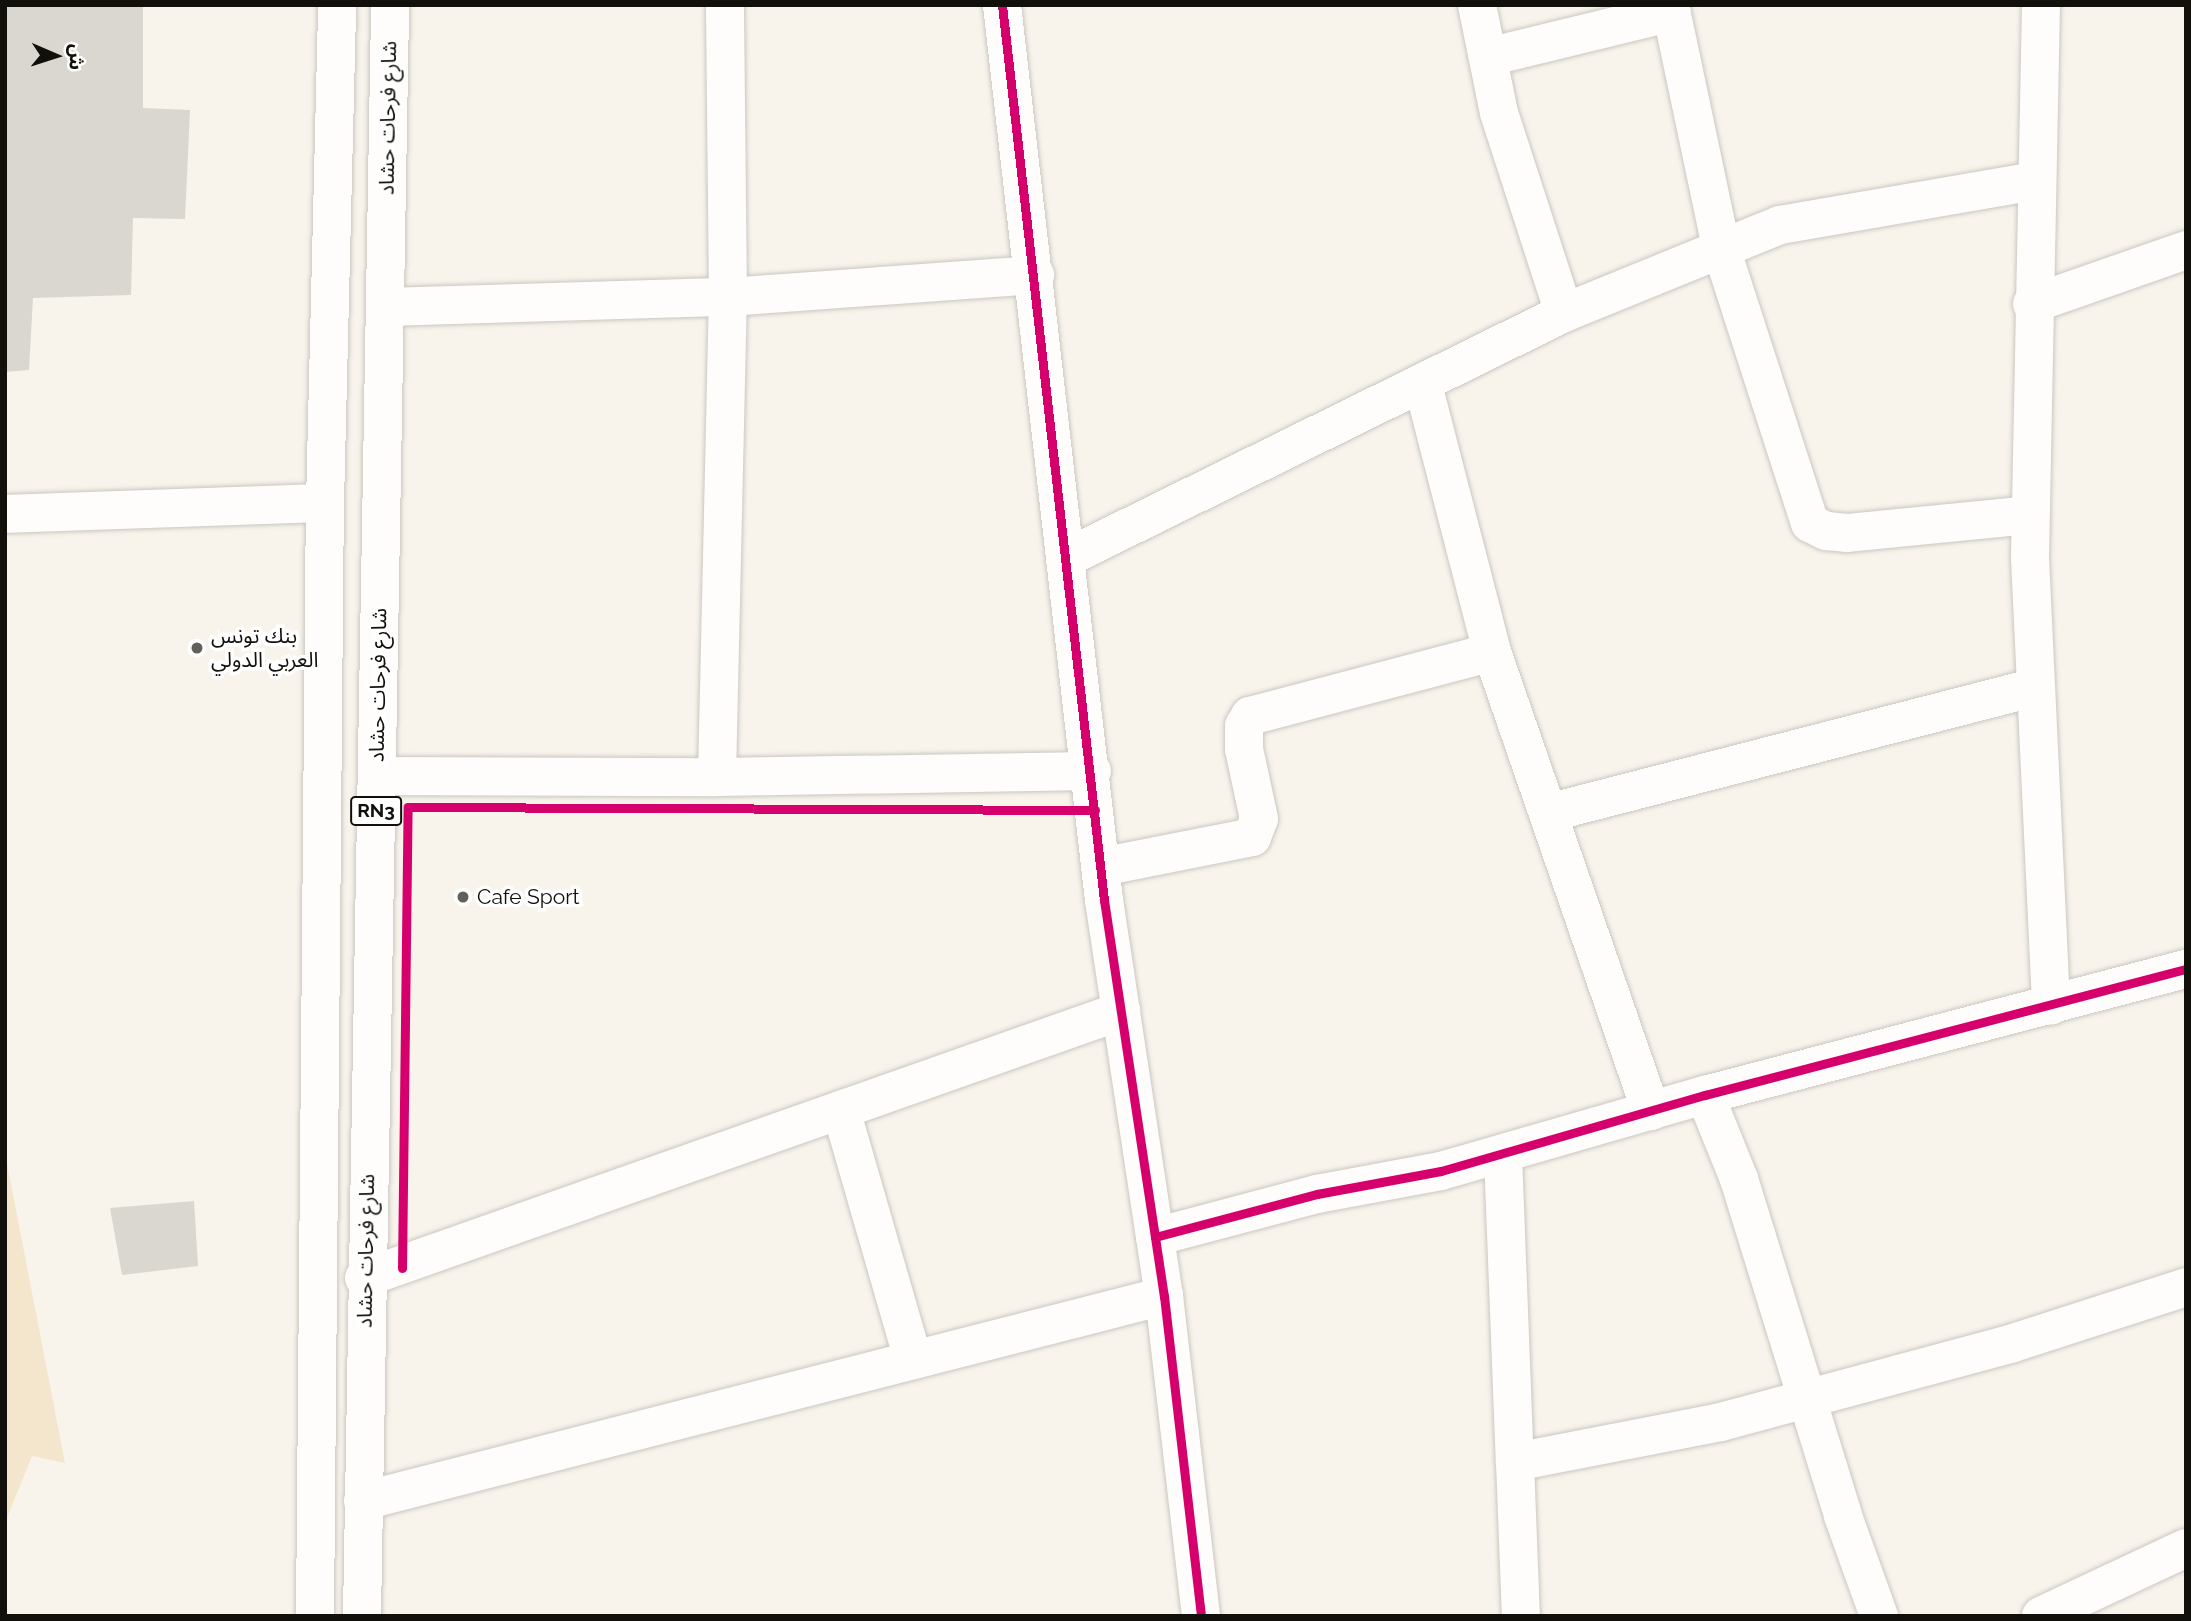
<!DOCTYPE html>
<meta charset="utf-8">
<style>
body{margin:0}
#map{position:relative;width:2191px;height:1621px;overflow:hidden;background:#f8f4ec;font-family:Raleway,"Noto Sans Arabic",sans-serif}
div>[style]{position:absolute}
.green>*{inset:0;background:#f3e6cd}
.building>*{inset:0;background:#dad7d0}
.roads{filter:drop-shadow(0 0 2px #cac7c1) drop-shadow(0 0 2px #cac7c1)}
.minor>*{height:38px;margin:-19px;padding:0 19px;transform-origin:19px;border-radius:19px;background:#fefdfc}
.major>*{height:38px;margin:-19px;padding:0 19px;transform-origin:19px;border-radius:19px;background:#fefdfc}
.cycleway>*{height:9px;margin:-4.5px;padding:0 4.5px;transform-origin:4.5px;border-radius:4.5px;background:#d6006c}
.dots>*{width:19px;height:19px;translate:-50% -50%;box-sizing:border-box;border:4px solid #fff;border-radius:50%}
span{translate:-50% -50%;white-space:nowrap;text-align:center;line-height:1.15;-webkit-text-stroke:7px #fff;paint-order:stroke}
.shield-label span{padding:2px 5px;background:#fff;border:2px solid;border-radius:5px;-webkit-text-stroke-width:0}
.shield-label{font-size:19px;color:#12100b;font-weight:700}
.street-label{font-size:21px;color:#12100b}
.poi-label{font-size:21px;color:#12100b}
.left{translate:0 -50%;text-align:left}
.frame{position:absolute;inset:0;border:7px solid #12100b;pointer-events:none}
.north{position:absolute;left:21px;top:21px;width:70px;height:70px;-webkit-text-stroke:5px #fff;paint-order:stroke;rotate:93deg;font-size:19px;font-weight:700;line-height:28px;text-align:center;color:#12100b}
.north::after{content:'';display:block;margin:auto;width:24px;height:32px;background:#12100b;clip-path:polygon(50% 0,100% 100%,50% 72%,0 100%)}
</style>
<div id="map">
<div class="green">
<div style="clip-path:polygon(5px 1153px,65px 1463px,32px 1456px,5px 1523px)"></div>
</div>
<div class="building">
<div style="clip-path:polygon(5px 5px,143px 5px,143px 108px,190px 110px,185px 219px,133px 218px,131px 295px,33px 298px,29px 370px,5px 372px)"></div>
<div style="clip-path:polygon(194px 1201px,198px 1266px,122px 1275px,110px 1208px)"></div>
</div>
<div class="roads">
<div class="minor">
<div style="left:1002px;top:5px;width:901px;rotate:83.5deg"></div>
<div style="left:1104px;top:900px;width:401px;rotate:81.4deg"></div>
<div style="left:1164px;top:1296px;width:322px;rotate:83.4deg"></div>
<div style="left:1670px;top:5px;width:248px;rotate:78.1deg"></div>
<div style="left:1721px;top:248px;width:289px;rotate:72.1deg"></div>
<div style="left:1810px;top:523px;width:18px;rotate:27deg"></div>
<div style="left:1826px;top:531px;width:21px;rotate:5deg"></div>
<div style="left:1847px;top:533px;width:184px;rotate:-5.6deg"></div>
<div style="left:2041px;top:5px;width:553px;rotate:91.14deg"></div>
<div style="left:2030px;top:558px;width:448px;rotate:87.3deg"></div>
<div style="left:1488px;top:57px;width:189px;rotate:-13.7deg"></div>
<div style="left:2032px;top:304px;width:163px;rotate:-19.3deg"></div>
<div style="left:386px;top:307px;width:342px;rotate:-1.7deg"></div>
<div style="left:728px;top:297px;width:308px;rotate:-4.1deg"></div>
<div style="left:1564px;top:313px;width:233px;rotate:-22.2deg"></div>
<div style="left:1780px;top:225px;width:259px;rotate:-9.8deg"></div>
<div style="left:1423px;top:385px;width:276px;rotate:75.5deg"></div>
<div style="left:1492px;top:652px;width:486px;rotate:70.9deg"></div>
<div style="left:5px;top:514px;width:320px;rotate:-2deg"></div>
<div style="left:1066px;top:558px;width:555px;rotate:-26.2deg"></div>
<div style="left:1564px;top:313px;width:210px;rotate:-108deg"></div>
<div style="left:1499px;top:113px;width:110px;rotate:-101.5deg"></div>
<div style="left:377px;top:776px;width:340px;rotate:0.2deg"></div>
<div style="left:717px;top:777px;width:375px;rotate:-0.9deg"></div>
<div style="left:717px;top:777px;width:480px;rotate:-88.7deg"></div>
<div style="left:728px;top:297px;width:292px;rotate:-90.6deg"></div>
<div style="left:1548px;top:813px;width:504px;rotate:-14.48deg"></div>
<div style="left:1101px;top:867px;width:154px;rotate:-11.2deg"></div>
<div style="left:1252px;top:837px;width:19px;rotate:-69deg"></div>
<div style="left:1259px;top:819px;width:72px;rotate:-102.1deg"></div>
<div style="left:1244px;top:749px;width:23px;rotate:-90deg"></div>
<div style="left:1244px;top:726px;width:12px;rotate:-59deg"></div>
<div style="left:1250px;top:716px;width:250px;rotate:-14.8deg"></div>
<div style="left:1705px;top:1095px;width:91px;rotate:68deg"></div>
<div style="left:1739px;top:1179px;width:353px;rotate:72.8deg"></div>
<div style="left:1843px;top:1516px;width:106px;rotate:70.2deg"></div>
<div style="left:841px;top:1110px;width:260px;rotate:73.9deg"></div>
<div style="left:1503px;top:1155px;width:307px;rotate:87.8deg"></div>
<div style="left:1515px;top:1462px;width:210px;rotate:-11deg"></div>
<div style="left:1721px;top:1422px;width:302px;rotate:-15.1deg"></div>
<div style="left:2013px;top:1343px;width:182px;rotate:-17.9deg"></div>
<div style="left:1155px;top:1237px;width:168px;rotate:-14.9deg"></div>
<div style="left:1317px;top:1194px;width:126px;rotate:-10.5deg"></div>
<div style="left:1441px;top:1171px;width:275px;rotate:-16.1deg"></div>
<div style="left:1705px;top:1095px;width:497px;rotate:-14.7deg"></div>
<div style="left:364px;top:1278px;width:803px;rotate:-19.43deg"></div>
<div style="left:1515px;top:1462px;width:154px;rotate:87.8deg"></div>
<div style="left:363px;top:1501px;width:827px;rotate:-14.36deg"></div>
<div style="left:2041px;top:1616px;width:160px;rotate:-25.1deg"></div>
</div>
<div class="major">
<div style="left:315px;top:1616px;width:1113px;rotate:-89.49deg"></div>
<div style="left:325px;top:503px;width:498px;rotate:-88.6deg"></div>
<div style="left:362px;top:1616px;width:1611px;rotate:-89deg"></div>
</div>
</div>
<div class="cycleway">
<div style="left:1002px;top:5px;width:901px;rotate:83.5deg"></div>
<div style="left:1104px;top:900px;width:401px;rotate:81.4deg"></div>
<div style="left:1164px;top:1296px;width:322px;rotate:83.4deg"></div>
<div style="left:1155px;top:1237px;width:168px;rotate:-14.9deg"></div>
<div style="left:1317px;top:1194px;width:126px;rotate:-10.5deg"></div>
<div style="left:1441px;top:1171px;width:275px;rotate:-16.1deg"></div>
<div style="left:1705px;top:1095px;width:497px;rotate:-14.7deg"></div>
<div style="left:402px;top:1268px;width:461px;rotate:-89.3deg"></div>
<div style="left:408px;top:807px;width:687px;rotate:0.25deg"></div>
</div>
<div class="dots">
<div style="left:197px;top:648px;background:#62605a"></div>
<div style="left:463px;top:897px;background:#62605a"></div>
</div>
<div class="shield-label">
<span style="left:376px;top:811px">RN3</span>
</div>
<div class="street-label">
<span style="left:388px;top:118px;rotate:-89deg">شارع فرحات حشاد</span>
<span style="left:378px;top:685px;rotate:-89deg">شارع فرحات حشاد</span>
<span style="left:366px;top:1251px;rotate:-89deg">شارع فرحات حشاد</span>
</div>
<div class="poi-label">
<span class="left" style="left:211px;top:648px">بنك تونس<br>العربي الدولي</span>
<span class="left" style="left:477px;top:897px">Cafe Sport</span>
</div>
<div class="frame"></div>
<div class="north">ش</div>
</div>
